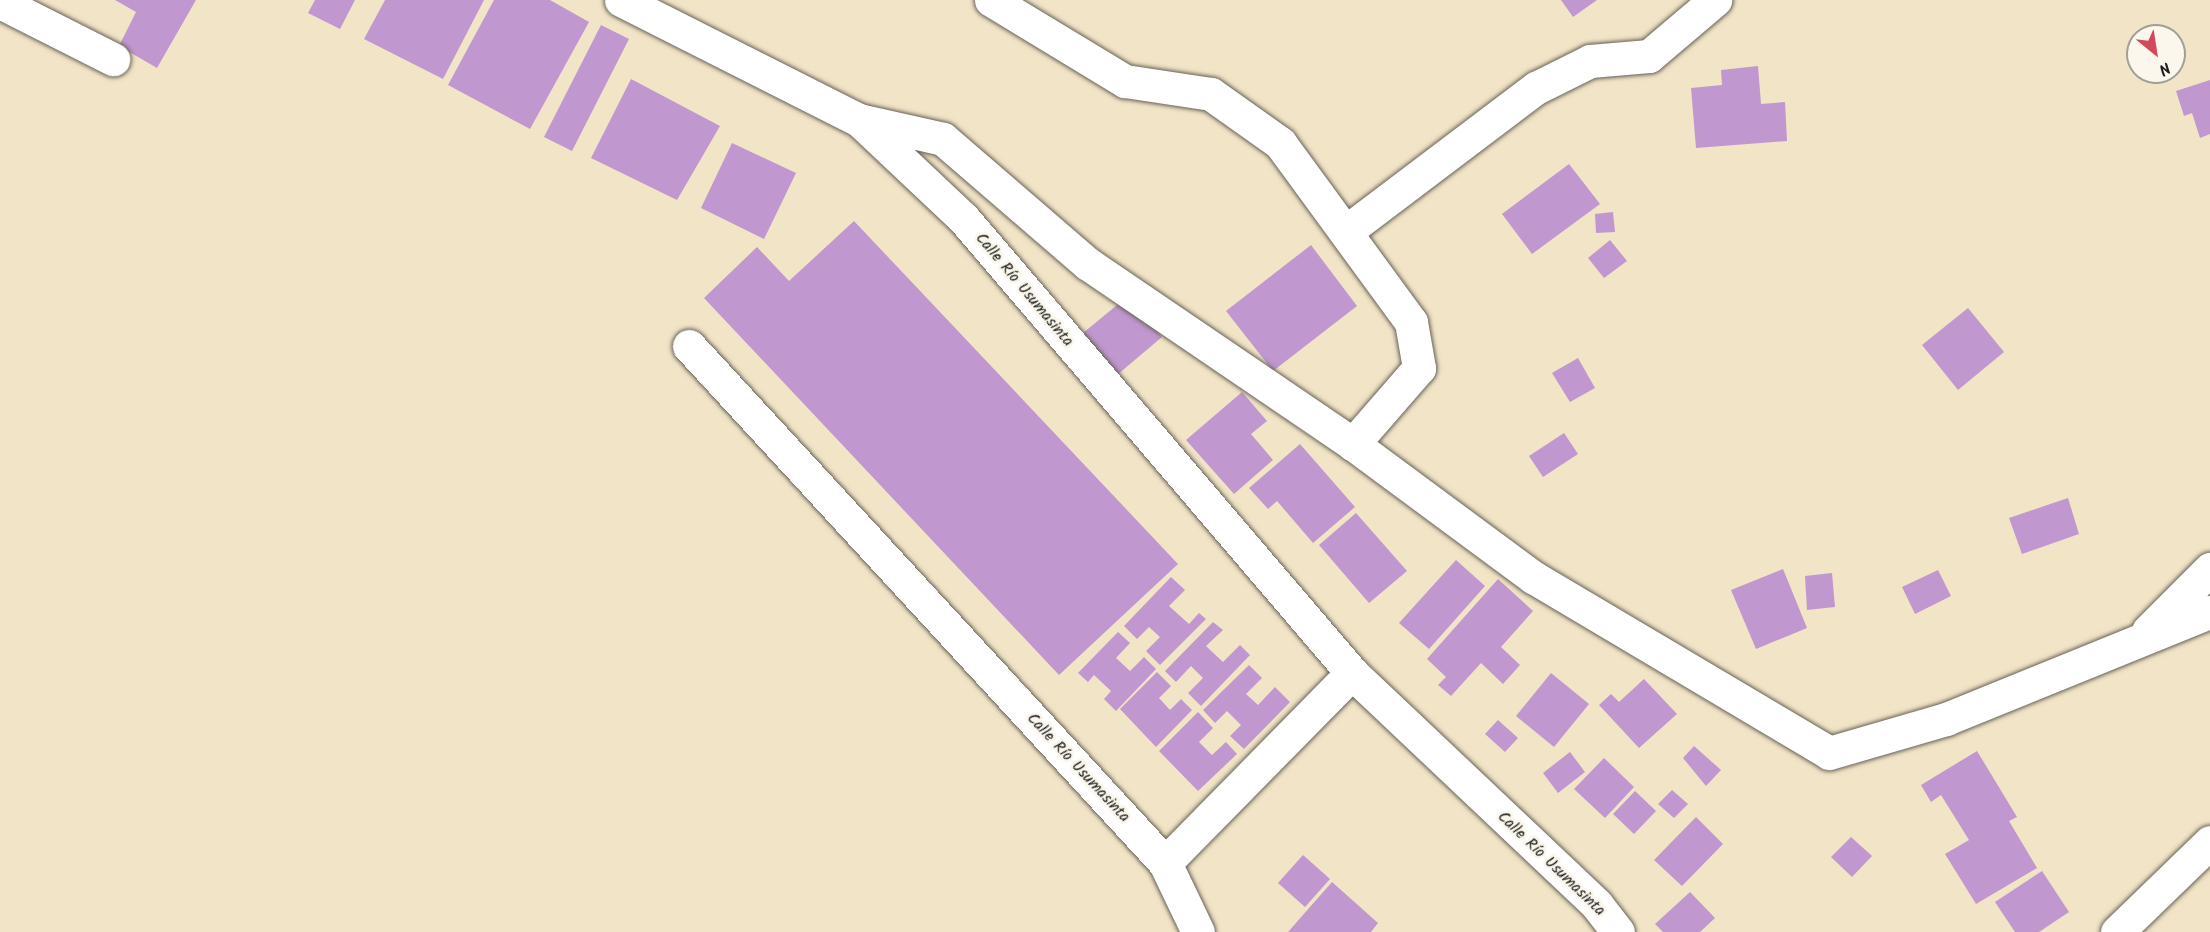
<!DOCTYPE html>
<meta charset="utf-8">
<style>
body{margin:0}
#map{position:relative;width:2210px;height:932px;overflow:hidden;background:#f2e4c7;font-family:Kalam,sans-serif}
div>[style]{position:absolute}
.building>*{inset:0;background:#c097cf}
.roads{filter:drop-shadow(0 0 2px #676258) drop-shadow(0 0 2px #676258)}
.minor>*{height:33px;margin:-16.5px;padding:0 16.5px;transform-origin:16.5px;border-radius:16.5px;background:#fff}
span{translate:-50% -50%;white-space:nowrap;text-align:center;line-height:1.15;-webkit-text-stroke:6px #fbf7ec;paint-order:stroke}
.street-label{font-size:16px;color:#1c1c1c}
.north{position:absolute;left:2126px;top:24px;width:60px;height:60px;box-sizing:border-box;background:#fbf7ec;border:2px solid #a29f99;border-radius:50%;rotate:150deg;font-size:16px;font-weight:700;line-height:24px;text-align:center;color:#1c1c1c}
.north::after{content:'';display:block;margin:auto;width:21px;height:27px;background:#d1495b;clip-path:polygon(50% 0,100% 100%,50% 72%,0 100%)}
</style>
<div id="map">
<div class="building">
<div style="clip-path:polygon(115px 0,196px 0,157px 68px,119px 46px,136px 12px)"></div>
<div style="clip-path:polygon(315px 0,355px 0,340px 29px,308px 13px)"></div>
<div style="clip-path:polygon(385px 0,484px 0,443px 79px,364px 39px)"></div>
<div style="clip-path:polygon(494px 0,550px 0,589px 22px,530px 129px,448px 85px)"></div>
<div style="clip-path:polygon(1561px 0,1597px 0,1573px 17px)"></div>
<div style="clip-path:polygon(601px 25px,629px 39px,572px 151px,544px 137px)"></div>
<div style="clip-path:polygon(1758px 66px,1761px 104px,1785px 102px,1787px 141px,1696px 148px,1691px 88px,1722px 85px,1721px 70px)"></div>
<div style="clip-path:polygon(631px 79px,720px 126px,677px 200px,591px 158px)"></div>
<div style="clip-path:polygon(2210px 80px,2210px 134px,2200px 138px,2192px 113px,2184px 116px,2176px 91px)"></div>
<div style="clip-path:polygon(732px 143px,796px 173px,764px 239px,701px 208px)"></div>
<div style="clip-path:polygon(1569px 164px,1600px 204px,1532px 254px,1502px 214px)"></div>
<div style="clip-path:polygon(1613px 212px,1615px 232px,1596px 233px,1595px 214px)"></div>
<div style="clip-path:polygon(854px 221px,1178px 564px,1059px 675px,704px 298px,757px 247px,789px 281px)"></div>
<div style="clip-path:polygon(1610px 240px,1627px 261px,1604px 278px,1588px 258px)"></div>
<div style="clip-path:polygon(1311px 245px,1357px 306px,1273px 371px,1226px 311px)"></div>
<div style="clip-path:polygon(1128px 296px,1162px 337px,1117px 375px,1083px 333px)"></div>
<div style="clip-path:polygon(1968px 308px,2004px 352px,1958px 390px,1922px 345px)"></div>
<div style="clip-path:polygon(1578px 358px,1595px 388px,1570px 402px,1552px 373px)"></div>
<div style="clip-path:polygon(1242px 392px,1267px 421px,1251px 434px,1273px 460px,1234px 494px,1186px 440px)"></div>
<div style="clip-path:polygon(1564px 433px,1578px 454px,1543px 477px,1529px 456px)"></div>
<div style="clip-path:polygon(1300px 444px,1355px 507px,1313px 543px,1277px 501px,1268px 509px,1249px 488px)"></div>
<div style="clip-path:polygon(2068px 498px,2079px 534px,2022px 554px,2009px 518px)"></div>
<div style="clip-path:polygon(1356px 513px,1407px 571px,1369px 603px,1319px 545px)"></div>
<div style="clip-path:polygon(1456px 560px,1485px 586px,1429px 649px,1399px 623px)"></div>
<div style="clip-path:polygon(1783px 569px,1807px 628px,1756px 649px,1731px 590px)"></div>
<div style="clip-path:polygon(1938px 570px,1951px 596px,1915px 614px,1902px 587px)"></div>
<div style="clip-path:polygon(1832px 573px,1835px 607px,1807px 610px,1805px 576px)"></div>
<div style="clip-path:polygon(1171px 577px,1185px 590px,1169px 606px,1189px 624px,1199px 613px,1206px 619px,1160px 665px,1146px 651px,1160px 637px,1149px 627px,1137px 639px,1124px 626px)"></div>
<div style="clip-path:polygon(1498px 579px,1533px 611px,1501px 647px,1520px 665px,1503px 684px,1481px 663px,1451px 696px,1438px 685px,1446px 677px,1427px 659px)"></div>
<div style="clip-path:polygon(1213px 622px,1223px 630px,1206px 646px,1223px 662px,1240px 645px,1250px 655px,1201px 706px,1188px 693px,1203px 678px,1191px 666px,1176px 682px,1165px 671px)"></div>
<div style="clip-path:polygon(1118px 632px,1130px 643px,1116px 658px,1130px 671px,1144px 657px,1156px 669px,1116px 711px,1104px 699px,1111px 691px,1094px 675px,1088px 682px,1078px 673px)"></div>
<div style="clip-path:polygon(1249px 665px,1262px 678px,1246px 694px,1258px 705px,1275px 687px,1290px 702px,1244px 749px,1230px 736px,1241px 725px,1227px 711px,1215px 723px,1203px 710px)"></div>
<div style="clip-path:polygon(1157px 672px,1171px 686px,1159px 698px,1170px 710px,1181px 699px,1192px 710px,1156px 747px,1120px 709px)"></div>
<div style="clip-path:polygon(1551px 673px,1589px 704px,1554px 747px,1516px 716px)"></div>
<div style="clip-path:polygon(1644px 679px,1677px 714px,1639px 748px,1599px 705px,1611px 694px,1619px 702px)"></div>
<div style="clip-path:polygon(1198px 712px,1213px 728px,1199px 742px,1212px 755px,1226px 742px,1237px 754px,1198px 791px,1159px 751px)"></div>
<div style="clip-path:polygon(1498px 720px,1518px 738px,1505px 752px,1485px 734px)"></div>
<div style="clip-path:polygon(1694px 746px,1721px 770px,1706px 786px,1683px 758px)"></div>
<div style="clip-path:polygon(1977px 751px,2017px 817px,2009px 821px,2037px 868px,1976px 904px,1945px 854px,1969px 840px,1941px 795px,1931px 802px,1921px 785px)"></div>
<div style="clip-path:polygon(1570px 752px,1585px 772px,1558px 793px,1543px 773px)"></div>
<div style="clip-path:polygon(1604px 758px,1634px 787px,1605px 818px,1574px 789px)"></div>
<div style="clip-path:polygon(1672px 790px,1688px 804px,1674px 818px,1658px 804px)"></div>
<div style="clip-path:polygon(1635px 791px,1656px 811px,1634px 834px,1613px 814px)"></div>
<div style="clip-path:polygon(1696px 817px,1723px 844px,1682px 886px,1654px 860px)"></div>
<div style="clip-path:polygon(1851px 837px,1872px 856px,1852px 877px,1831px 857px)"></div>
<div style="clip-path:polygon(1303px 855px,1330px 879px,1305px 907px,1278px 883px)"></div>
<div style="clip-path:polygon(2042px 871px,2069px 912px,2039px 932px,2015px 932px,1995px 902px)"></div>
<div style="clip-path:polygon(1332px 882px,1378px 923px,1371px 932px,1288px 932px)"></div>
<div style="clip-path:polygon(1690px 892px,1715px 918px,1700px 932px,1663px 932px,1655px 924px)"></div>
</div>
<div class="roads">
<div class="minor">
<div style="left:621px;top:0;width:267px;rotate:26.8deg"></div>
<div style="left:859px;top:120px;width:144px;rotate:43.3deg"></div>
<div style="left:964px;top:219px;width:597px;rotate:49.48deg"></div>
<div style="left:1352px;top:673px;width:337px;rotate:43.4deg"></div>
<div style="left:1597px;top:905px;width:34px;rotate:52deg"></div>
<div style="left:991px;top:0;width:157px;rotate:31.2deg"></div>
<div style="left:1125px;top:81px;width:87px;rotate:8.6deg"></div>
<div style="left:1211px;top:94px;width:85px;rotate:35.4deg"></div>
<div style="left:1280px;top:143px;width:222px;rotate:53.8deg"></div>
<div style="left:1411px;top:322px;width:47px;rotate:80.1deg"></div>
<div style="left:1419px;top:368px;width:101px;rotate:131deg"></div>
<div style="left:0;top:2px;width:127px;rotate:26.8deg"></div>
<div style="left:859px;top:120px;width:86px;rotate:12.7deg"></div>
<div style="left:943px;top:139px;width:191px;rotate:40.8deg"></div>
<div style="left:1088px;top:264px;width:320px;rotate:34.2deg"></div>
<div style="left:1353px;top:444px;width:224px;rotate:36.5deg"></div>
<div style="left:1533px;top:577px;width:344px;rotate:30.7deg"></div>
<div style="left:1829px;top:753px;width:122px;rotate:-16.2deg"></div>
<div style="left:1946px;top:719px;width:285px;rotate:-22.1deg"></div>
<div style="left:1348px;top:230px;width:236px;rotate:-37.1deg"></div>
<div style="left:1536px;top:88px;width:60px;rotate:-26.6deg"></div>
<div style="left:1590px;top:61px;width:59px;rotate:-4.8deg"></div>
<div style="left:1649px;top:56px;width:87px;rotate:-40.3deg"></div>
<div style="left:689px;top:346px;width:703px;rotate:47.36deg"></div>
<div style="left:1165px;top:863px;width:76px;rotate:64.4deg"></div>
<div style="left:2148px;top:631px;width:88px;rotate:-45deg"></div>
<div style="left:1165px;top:863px;width:267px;rotate:-45.5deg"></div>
<div style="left:2117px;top:932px;width:129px;rotate:-44.1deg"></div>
</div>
</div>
<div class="street-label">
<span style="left:1024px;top:290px;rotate:50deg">Calle Río Usumasinta</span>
<span style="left:1078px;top:768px;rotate:47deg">Calle Río Usumasinta</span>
<span style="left:1551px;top:864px;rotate:44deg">Calle Río Usumasinta</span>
</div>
<div class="north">N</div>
</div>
